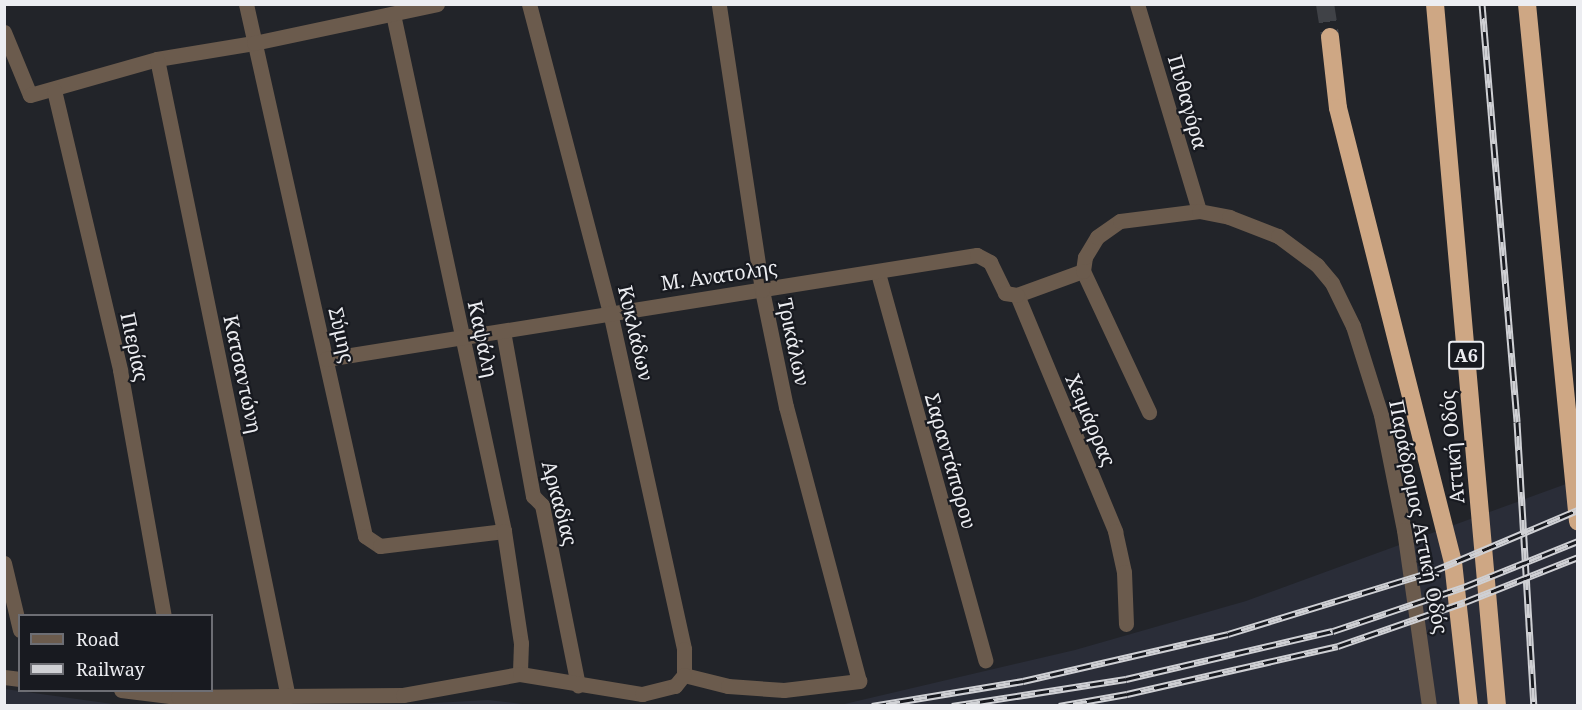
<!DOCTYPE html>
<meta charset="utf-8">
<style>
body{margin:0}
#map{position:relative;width:1582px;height:710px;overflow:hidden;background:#222429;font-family:"Noto Serif",serif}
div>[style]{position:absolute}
.built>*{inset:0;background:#2a2d38}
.highway-tunnel>*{height:18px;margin-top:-9px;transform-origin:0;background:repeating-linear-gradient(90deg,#404247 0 18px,transparent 0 27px)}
.minor>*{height:15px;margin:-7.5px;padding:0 7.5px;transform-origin:7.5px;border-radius:7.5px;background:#6b5b4d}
.highway>*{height:18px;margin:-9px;padding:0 9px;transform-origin:9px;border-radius:9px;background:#cea784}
.rail>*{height:7px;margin-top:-3.5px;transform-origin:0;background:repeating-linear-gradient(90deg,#181a20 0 14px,#cfd0d4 0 28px);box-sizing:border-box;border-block:2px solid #cfd0d4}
span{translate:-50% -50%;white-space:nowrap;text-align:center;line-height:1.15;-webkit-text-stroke:4.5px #181a20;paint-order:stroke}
.shield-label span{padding:2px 4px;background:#181a20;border:2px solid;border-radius:4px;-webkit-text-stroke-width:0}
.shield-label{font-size:18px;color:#ecedf1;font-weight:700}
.street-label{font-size:20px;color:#ecedf1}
.frame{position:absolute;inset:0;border:6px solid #ecedf1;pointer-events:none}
.legend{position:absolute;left:18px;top:614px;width:195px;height:78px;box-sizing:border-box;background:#181a20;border:2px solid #6d6e74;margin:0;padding:8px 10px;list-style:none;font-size:18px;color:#ecedf1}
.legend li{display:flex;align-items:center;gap:12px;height:30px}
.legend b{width:30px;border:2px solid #6d6e74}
</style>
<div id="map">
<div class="built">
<div style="clip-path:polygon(1577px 480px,1577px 705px,836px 706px,1075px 650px,1246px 601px)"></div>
<div style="clip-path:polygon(4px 689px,5px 689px,120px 705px,5px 705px)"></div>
<div style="clip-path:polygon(488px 700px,531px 705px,399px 705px)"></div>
</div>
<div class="highway-tunnel">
<div style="left:1325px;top:4px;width:33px;rotate:81deg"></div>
</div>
<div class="minor">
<div style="left:246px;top:4px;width:545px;rotate:77.39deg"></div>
<div style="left:365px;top:536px;width:18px;rotate:34deg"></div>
<div style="left:380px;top:546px;width:125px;rotate:-6.9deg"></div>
<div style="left:529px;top:4px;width:318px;rotate:75.3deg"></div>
<div style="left:610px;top:312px;width:345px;rotate:77.6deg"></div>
<div style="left:684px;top:649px;width:26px;rotate:90deg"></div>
<div style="left:1137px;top:4px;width:216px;rotate:73.3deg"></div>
<div style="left:393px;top:14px;width:529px;rotate:77.88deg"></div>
<div style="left:504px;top:531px;width:113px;rotate:81.4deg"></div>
<div style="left:521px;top:643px;width:31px;rotate:92deg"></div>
<div style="left:4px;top:32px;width:68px;rotate:67.6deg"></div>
<div style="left:30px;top:95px;width:132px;rotate:-15.8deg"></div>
<div style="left:157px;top:59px;width:98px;rotate:-9.4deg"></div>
<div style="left:254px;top:43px;width:187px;rotate:-12deg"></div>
<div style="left:157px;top:59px;width:651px;rotate:78.4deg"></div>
<div style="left:54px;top:90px;width:288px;rotate:76.7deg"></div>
<div style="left:120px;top:370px;width:250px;rotate:79.9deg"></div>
<div style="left:1083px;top:271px;width:156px;rotate:64.9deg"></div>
<div style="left:878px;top:273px;width:402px;rotate:74.5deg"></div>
<div style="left:1017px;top:295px;width:70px;rotate:-20deg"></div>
<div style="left:1083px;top:271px;width:14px;rotate:-82deg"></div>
<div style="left:1085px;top:257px;width:23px;rotate:-59deg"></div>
<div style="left:1097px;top:237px;width:28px;rotate:-35deg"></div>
<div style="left:1120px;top:221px;width:80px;rotate:-7.2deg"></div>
<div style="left:1199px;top:211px;width:31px;rotate:11deg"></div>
<div style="left:1229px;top:217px;width:53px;rotate:21.2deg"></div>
<div style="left:1278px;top:236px;width:49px;rotate:36.6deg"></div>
<div style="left:1317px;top:265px;width:23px;rotate:50deg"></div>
<div style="left:1332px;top:283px;width:48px;rotate:64deg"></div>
<div style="left:1353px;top:326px;width:93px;rotate:72.5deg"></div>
<div style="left:1381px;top:415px;width:117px;rotate:78.7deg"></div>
<div style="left:1404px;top:530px;width:178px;rotate:81.9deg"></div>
<div style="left:1017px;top:295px;width:256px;rotate:67.4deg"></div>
<div style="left:1115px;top:531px;width:42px;rotate:77.6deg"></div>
<div style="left:1124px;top:572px;width:52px;rotate:87.8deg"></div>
<div style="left:503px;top:331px;width:168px;rotate:79.7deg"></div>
<div style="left:533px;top:496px;width:13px;rotate:45deg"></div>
<div style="left:542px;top:505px;width:184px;rotate:78.7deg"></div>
<div style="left:326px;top:359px;width:659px;rotate:-9.08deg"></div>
<div style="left:977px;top:255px;width:15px;rotate:28deg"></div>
<div style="left:990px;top:262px;width:34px;rotate:64deg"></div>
<div style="left:1005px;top:293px;width:12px;rotate:9deg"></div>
<div style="left:4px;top:563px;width:69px;rotate:76.6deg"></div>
<div style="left:684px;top:675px;width:45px;rotate:14deg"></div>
<div style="left:728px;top:686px;width:56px;rotate:4.1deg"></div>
<div style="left:784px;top:690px;width:76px;rotate:-6.8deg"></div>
<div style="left:859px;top:681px;width:284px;rotate:-104.9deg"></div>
<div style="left:786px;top:407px;width:119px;rotate:-101.6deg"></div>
<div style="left:762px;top:290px;width:289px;rotate:-98.6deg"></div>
<div style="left:4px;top:677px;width:16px;rotate:7deg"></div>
<div style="left:121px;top:690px;width:57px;rotate:7deg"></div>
<div style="left:178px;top:697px;width:225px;rotate:-0.5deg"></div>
<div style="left:403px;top:695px;width:119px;rotate:-10.2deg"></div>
<div style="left:520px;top:674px;width:124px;rotate:9.3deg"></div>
<div style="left:642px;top:694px;width:34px;rotate:-14deg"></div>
<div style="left:675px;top:686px;width:14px;rotate:-51deg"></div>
</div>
<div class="highway">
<div style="left:1435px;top:4px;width:705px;rotate:84.95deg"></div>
<div style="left:1527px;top:4px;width:520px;rotate:84.37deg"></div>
<div style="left:1330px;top:37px;width:71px;rotate:83.6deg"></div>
<div style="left:1338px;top:108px;width:468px;rotate:75.8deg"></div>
<div style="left:1453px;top:562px;width:145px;rotate:83.7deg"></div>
</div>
<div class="rail">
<div style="left:1482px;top:4px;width:419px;rotate:85.2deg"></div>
<div style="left:1517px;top:422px;width:285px;rotate:86.6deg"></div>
<div style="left:872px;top:706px;width:153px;rotate:-9.4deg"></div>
<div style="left:1023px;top:681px;width:210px;rotate:-12.9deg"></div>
<div style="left:1228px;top:634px;width:212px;rotate:-17deg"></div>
<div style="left:1431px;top:572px;width:160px;rotate:-22.9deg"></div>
<div style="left:952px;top:706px;width:176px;rotate:-8.8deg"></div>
<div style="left:1126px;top:679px;width:212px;rotate:-13.1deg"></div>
<div style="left:1333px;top:631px;width:138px;rotate:-18.6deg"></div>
<div style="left:1464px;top:587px;width:123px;rotate:-22deg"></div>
<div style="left:1059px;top:706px;width:69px;rotate:-10deg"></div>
<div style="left:1127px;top:694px;width:216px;rotate:-12.8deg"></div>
<div style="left:1338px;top:646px;width:134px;rotate:-19.1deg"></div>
<div style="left:1465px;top:602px;width:122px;rotate:-21.7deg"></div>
</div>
<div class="shield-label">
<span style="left:1466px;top:355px">Α6</span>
</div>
<div class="street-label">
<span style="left:1188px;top:102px;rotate:74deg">Πυθαγόρα</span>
<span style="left:719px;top:275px;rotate:-8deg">Μ. Ανατολης</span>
<span style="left:636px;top:333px;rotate:77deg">Κυκλάδων</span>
<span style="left:342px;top:335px;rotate:77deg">Σύμης</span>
<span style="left:483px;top:339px;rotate:78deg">Καψάλη</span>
<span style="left:794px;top:342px;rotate:78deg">Τρικάλων</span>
<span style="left:135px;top:347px;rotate:78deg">Πιερίας</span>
<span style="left:243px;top:374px;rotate:78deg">Κατσαντώνη</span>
<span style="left:1091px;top:420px;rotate:67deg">Χειμάρρας</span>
<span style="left:1452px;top:447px;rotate:-95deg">Αττική Οδός</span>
<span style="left:951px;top:461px;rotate:74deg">Σαραντάπορου</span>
<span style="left:560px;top:503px;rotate:75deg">Αρκαδίας</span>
<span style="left:1419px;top:517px;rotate:79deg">Παράδρομος Αττική Οδός</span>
</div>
<div class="frame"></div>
<ul class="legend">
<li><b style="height:8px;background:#6b5b4d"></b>Road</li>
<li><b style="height:8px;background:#cfd0d4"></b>Railway</li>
</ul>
</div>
